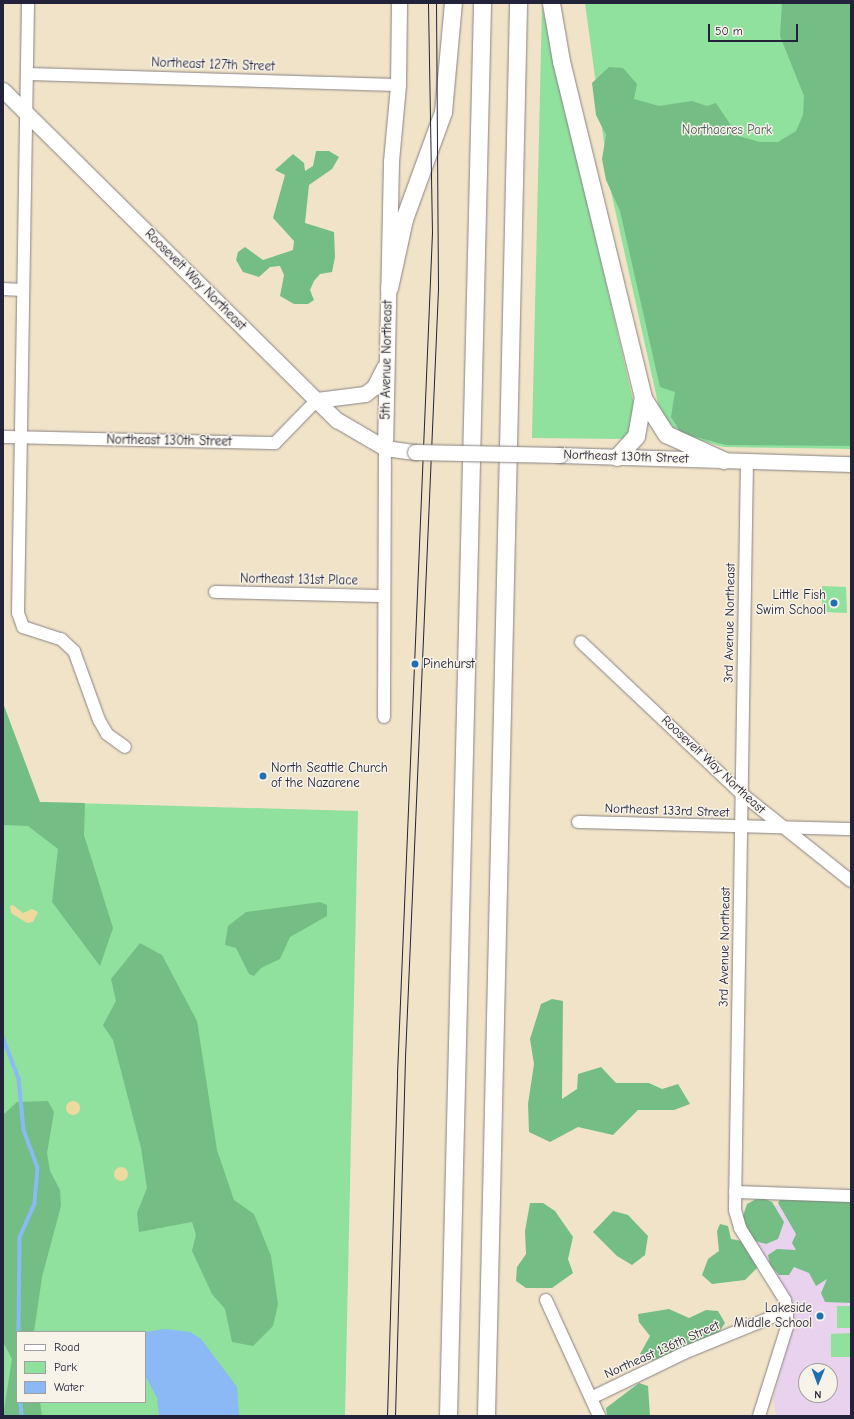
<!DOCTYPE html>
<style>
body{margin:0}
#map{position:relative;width:854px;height:1419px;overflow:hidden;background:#f0e3c8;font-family:"Comic Neue",sans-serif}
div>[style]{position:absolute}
.built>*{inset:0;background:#e8d2ee}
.green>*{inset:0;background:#90e09e}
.forest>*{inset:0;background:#74be85}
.sand>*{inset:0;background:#eeda9e}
.round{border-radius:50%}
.water>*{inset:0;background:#8ab9f5}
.stream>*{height:3.5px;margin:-1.75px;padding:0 1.75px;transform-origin:1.75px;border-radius:1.75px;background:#8ab9f5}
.roads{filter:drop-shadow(0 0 1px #898282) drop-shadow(0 0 1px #898282)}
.minor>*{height:12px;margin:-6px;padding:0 6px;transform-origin:6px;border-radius:6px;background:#fff}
.major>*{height:15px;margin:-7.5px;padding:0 7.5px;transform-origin:7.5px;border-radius:7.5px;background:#fff}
.highway>*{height:17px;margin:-8.5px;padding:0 8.5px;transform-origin:8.5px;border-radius:8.5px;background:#fff}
.tram>*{height:1px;margin:-0.5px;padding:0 0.5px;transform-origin:0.5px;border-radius:0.5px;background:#22223b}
.bridges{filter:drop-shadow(0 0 1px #898282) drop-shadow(0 0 1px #898282)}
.major-bridge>*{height:15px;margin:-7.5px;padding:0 7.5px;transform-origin:7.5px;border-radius:7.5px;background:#fff}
.dots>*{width:11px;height:11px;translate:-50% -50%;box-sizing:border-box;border:2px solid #f7f3e8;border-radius:50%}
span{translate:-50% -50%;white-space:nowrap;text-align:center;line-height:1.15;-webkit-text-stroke:3px #f7f3e8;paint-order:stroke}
.street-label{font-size:13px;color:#22223b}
.park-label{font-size:13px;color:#435b59}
.poi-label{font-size:13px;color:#22223b}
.right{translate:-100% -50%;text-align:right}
.left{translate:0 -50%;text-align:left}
.frame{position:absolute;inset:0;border:4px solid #22223b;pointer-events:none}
.legend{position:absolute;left:16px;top:1331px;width:130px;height:72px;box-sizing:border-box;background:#f7f3e8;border:1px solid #a29fa3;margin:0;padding:5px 7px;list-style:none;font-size:12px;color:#22223b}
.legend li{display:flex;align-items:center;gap:8px;height:20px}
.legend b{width:20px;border:1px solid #a29fa3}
.north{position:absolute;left:798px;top:1363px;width:40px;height:40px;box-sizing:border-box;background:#f7f3e8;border:1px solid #a29fa3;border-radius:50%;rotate:181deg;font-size:11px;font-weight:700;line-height:16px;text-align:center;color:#22223b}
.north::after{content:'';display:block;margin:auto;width:14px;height:18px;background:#1f6fb2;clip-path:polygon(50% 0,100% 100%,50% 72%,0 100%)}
.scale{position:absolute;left:708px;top:24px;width:90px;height:18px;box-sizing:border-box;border:2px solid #22223b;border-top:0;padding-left:5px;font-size:12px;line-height:14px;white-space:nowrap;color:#22223b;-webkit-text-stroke:3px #f7f3e8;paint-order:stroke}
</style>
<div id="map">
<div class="built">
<div style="clip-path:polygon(evenodd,751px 1204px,851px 1209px,851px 1416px,776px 1416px,773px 1399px,791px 1332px,788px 1299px,754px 1241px,751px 1204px,806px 1371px,830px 1371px,830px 1395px,806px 1395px,806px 1371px)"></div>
</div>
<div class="green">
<div style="clip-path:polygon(585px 3px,851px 3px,851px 449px,724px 447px,680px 435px,660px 412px,610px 187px)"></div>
<div style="clip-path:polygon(542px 6px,635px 409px,634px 426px,625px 439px,532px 438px)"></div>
<div style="clip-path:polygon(822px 586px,846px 587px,847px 613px,822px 612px)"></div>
<div style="clip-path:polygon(evenodd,3px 801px,358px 811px,345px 1416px,3px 1416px,3px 801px,17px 1332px,145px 1332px,145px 1402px,17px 1402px,17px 1332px)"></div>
<div style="clip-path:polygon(837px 1306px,851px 1306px,851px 1328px,837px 1328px)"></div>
<div style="clip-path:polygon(851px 1333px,851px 1357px,831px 1357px,831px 1334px)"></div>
</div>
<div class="forest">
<div style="clip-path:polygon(782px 3px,851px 3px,851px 446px,726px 445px,681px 433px,671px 417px,675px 392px,660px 387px,620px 211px,606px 180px,602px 159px,606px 135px,596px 115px,592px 83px,609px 67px,623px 68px,637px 84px,634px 99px,659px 106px,692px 101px,707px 106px,716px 103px,738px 136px,760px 142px,778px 142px,796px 131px,803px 115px,804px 96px,780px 36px)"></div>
<div style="clip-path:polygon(316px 151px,329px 151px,339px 157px,332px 169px,309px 185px,305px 223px,334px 232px,335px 257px,332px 272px,320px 274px,314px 281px,310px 290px,314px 300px,308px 304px,294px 304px,280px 296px,284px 275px,280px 266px,270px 267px,259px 277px,243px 272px,236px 260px,238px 252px,245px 247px,263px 260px,293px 250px,294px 241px,273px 218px,285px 175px,275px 170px,293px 154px,304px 163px,305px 171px,313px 166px)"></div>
<div style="clip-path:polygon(3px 703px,40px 802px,85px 803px,84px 835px,113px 928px,100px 966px,52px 902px,58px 849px,28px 826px,3px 825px)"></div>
<div style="clip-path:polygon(320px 902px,327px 905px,327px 916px,290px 937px,280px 959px,261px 968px,254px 976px,249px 974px,236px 948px,225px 945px,228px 926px,246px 912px)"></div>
<div style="clip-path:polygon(140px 943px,162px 955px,197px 1021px,217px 1150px,234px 1200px,254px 1214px,271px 1256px,278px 1304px,273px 1326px,253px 1346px,232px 1342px,225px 1309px,212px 1294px,192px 1251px,196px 1235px,192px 1222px,139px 1232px,137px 1213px,147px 1188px,141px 1148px,113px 1040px,103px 1025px,116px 1001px,111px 979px)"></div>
<div style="clip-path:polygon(552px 999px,563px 1001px,562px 1099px,577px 1089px,578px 1074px,601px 1067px,616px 1083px,649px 1083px,662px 1089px,678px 1084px,690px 1104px,674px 1110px,638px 1110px,613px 1135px,578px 1127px,550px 1142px,529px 1132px,528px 1104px,534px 1064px,530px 1039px,541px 1004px)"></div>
<div style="clip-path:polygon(48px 1101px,54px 1112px,47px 1153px,50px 1171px,60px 1190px,61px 1206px,42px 1277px,34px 1332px,17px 1332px,17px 1402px,40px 1402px,42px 1416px,3px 1416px,12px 1359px,3px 1342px,3px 1115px,17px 1102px)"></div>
<div style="clip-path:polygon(782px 1196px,851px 1200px,851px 1303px,825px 1302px,821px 1293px,827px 1279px,816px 1286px,809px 1273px,794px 1267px,789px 1275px,779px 1275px,770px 1265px,768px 1255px,777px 1249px,796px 1250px,792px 1243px,796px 1234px,778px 1203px)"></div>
<div style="clip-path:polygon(760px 1197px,772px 1202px,784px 1222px,778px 1239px,766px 1244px,752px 1240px,742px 1219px,747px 1204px)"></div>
<div style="clip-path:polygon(530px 1203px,543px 1203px,555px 1211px,573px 1237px,568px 1259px,573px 1273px,552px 1288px,526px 1288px,516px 1281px,517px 1267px,526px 1254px,525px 1231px)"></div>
<div style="clip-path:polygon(613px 1211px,628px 1215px,648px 1236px,645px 1255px,632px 1265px,617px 1256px,593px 1232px)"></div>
<div style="clip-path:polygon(720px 1224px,728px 1226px,731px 1239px,742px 1241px,753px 1252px,757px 1268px,745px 1280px,712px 1284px,702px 1275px,708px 1259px,719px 1251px,717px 1231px)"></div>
<div style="clip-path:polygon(669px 1309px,689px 1318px,706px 1310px,718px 1311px,725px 1323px,716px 1337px,651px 1361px,640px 1354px,650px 1336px,639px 1322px,638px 1314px)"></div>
<div style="clip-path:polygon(639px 1383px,648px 1386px,650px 1416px,607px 1416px,606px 1408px)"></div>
</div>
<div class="sand">
<div style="clip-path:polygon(13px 905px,23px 913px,32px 909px,38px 912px,33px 922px,27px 923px,11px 913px,10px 906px)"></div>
<div class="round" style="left:66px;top:1101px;width:14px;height:14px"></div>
<div class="round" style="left:114px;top:1167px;width:14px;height:14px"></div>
</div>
<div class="water">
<div style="clip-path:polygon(165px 1329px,190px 1332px,201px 1339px,237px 1387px,239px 1416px,159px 1416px,157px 1398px,145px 1375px,145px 1332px)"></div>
</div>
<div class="stream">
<div style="left:3px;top:1037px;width:45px;rotate:69.1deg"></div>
<div style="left:19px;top:1079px;width:51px;rotate:84.4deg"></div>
<div style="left:24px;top:1130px;width:40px;rotate:69.8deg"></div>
<div style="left:38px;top:1168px;width:36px;rotate:95deg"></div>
<div style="left:35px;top:1204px;width:36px;rotate:114deg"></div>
<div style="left:20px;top:1237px;width:95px;rotate:90.6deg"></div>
<div style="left:21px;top:1402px;width:14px;rotate:86deg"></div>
</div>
<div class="roads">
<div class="minor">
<div style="left:28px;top:3px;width:610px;rotate:90.94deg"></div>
<div style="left:18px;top:613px;width:15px;rotate:70deg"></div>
<div style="left:23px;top:627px;width:40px;rotate:18deg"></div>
<div style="left:61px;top:639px;width:18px;rotate:43deg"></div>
<div style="left:74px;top:651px;width:73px;rotate:70.1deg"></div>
<div style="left:99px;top:720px;width:16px;rotate:60deg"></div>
<div style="left:107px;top:734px;width:22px;rotate:36deg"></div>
<div style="left:27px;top:74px;width:371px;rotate:1.7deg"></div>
<div style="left:3px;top:289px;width:19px;rotate:3deg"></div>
<div style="left:3px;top:437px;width:272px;rotate:1.3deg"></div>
<div style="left:275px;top:443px;width:60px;rotate:-45.7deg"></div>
<div style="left:747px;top:461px;width:749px;rotate:90.92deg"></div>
<div style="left:735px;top:1210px;width:19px;rotate:74deg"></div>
<div style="left:740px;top:1228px;width:85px;rotate:58deg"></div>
<div style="left:785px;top:1300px;width:11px;rotate:80deg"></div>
<div style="left:787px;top:1311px;width:16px;rotate:90deg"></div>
<div style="left:787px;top:1327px;width:93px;rotate:107.5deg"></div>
<div style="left:215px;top:592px;width:167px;rotate:1.4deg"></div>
<div style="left:581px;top:642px;width:221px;rotate:43.4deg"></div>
<div style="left:742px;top:794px;width:139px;rotate:38.6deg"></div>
<div style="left:384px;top:717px;width:269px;rotate:-89.8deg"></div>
<div style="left:578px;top:822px;width:273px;rotate:1.5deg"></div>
<div style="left:735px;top:1192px;width:116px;rotate:2deg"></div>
<div style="left:546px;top:1300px;width:128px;rotate:65.4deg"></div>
<div style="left:593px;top:1397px;width:101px;rotate:-25.8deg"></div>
<div style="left:684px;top:1353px;width:111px;rotate:-22.2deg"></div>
</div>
<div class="major">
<div style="left:3px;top:90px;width:470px;rotate:44.7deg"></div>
<div style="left:337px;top:420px;width:56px;rotate:30.3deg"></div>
<div style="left:385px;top:448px;width:30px;rotate:8deg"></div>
<div style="left:317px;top:400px;width:48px;rotate:-7.1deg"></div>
<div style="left:365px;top:394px;width:11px;rotate:-38deg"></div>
<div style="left:374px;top:387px;width:22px;rotate:-63deg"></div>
<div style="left:385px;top:448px;width:287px;rotate:-88.8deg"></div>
<div style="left:391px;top:161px;width:76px;rotate:-84.7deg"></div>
<div style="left:398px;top:85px;width:82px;rotate:-89.3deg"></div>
<div style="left:560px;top:455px;width:291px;rotate:1.8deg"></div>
</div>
<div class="highway">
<div style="left:551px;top:3px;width:59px;rotate:80.2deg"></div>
<div style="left:561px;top:61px;width:347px;rotate:76.3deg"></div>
<div style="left:643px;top:398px;width:43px;rotate:57.4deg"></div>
<div style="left:666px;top:434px;width:63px;rotate:24.5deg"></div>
<div style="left:389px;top:288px;width:71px;rotate:-77.7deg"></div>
<div style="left:404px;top:219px;width:114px;rotate:-70deg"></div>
<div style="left:443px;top:112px;width:109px;rotate:-84.8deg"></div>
<div style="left:617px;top:457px;width:28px;rotate:-48deg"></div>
<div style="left:636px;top:436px;width:39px;rotate:-80deg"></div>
<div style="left:448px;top:1416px;width:1413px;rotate:-88.62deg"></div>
<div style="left:486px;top:1416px;width:1413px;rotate:-88.7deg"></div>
</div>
</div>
<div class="tram">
<div style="left:387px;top:1416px;width:342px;rotate:-88.3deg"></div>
<div style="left:397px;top:1074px;width:842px;rotate:-87.62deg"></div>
<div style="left:432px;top:233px;width:230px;rotate:-91deg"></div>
<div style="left:395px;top:1416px;width:359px;rotate:-88.4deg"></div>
<div style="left:405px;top:1057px;width:769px;rotate:-87.54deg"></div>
<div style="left:438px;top:289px;width:286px;rotate:-90.4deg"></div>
</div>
<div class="bridges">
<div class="major-bridge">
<div style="left:415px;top:452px;width:145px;rotate:1.2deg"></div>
</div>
</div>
<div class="dots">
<div style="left:834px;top:603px;background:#1f6fb2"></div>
<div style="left:415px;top:664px;background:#1f6fb2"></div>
<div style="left:263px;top:776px;background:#1f6fb2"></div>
<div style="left:820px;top:1316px;background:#1f6fb2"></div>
</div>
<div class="street-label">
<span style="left:213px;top:65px;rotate:2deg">Northeast 127th Street</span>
<span style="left:195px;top:280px;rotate:45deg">Roosevelt Way Northeast</span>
<span style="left:387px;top:360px;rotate:-89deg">5th Avenue Northeast</span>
<span style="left:169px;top:441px;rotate:1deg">Northeast 130th Street</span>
<span style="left:626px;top:457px;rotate:2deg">Northeast 130th Street</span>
<span style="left:299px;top:580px;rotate:1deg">Northeast 131st Place</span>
<span style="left:730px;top:623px;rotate:-89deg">3rd Avenue Northeast</span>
<span style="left:713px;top:765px;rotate:43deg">Roosevelt Way Northeast</span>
<span style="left:667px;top:811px;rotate:2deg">Northeast 133rd Street</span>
<span style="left:725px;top:947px;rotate:-89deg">3rd Avenue Northeast</span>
<span style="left:662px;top:1350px;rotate:-24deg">Northeast 136th Street</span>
</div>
<div class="park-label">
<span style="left:727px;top:130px">Northacres Park</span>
</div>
<div class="poi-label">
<span class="right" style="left:826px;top:603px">Little Fish<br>Swim School</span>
<span class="left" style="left:423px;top:664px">Pinehurst</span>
<span class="left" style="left:271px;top:776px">North Seattle Church<br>of the Nazarene</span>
<span class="right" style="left:812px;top:1316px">Lakeside<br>Middle School</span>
</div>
<div class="frame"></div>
<ul class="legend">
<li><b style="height:5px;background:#fff"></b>Road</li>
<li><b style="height:11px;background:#90e09e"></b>Park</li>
<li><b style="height:11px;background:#8ab9f5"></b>Water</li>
</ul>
<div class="north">N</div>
<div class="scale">50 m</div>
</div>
